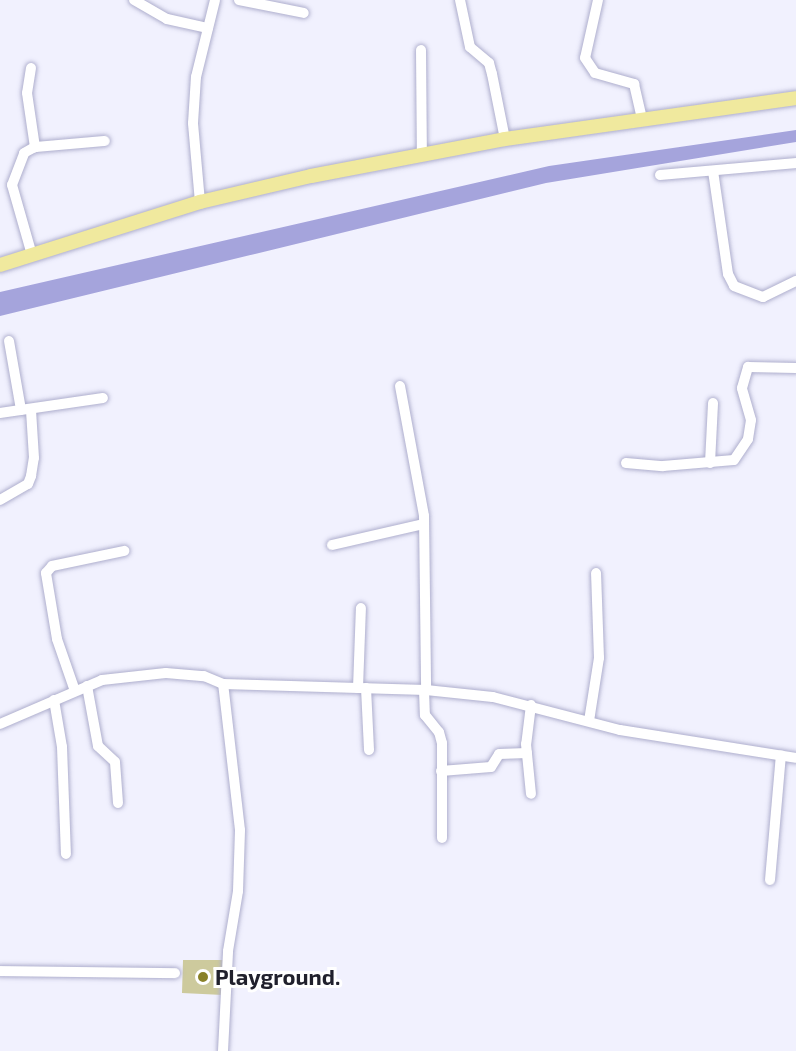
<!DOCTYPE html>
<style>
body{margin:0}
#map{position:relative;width:796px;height:1051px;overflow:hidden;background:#f1f1fe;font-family:"Exo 2",sans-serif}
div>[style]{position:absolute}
.green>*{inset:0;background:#cdca9d}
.water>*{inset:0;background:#a5a4dc}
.roads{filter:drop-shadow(0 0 2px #aeaecd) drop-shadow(0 0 2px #aeaecd)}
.minor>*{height:10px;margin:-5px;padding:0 5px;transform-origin:5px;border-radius:5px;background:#fff}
.major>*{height:14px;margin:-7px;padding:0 7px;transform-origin:7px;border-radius:7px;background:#f0e99e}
.dots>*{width:16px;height:16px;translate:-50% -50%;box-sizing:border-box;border:3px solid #fff;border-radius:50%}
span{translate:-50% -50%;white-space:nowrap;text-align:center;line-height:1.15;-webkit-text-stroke:6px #fff;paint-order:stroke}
.poi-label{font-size:22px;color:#20202c;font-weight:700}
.left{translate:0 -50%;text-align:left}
</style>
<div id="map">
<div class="green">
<div style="clip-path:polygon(183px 960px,224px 960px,223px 995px,182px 993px)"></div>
</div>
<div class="water">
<div style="clip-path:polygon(796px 130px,796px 142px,546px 183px,0 316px,0 292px,549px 166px)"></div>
</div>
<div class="roads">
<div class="minor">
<div style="left:134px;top:0;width:38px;rotate:30deg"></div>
<div style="left:167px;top:19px;width:42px;rotate:12.4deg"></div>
<div style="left:239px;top:0;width:66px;rotate:11.3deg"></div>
<div style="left:460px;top:0;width:48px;rotate:78deg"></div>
<div style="left:470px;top:47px;width:25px;rotate:40deg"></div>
<div style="left:489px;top:63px;width:11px;rotate:75deg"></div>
<div style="left:492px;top:74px;width:66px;rotate:78.7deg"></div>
<div style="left:598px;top:0;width:59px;rotate:102.6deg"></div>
<div style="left:585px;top:58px;width:18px;rotate:56deg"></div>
<div style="left:595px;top:73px;width:41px;rotate:15.8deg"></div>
<div style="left:634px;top:84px;width:37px;rotate:77deg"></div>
<div style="left:421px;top:50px;width:105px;rotate:89.5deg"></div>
<div style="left:31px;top:68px;width:25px;rotate:99deg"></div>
<div style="left:27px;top:93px;width:55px;rotate:81.6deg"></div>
<div style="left:713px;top:171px;width:104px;rotate:81.7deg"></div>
<div style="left:728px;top:274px;width:13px;rotate:63deg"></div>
<div style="left:734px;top:286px;width:31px;rotate:21deg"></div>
<div style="left:763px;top:297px;width:37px;rotate:-26deg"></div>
<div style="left:660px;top:175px;width:137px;rotate:-5deg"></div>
<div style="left:200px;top:202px;width:79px;rotate:-95.1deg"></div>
<div style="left:193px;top:123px;width:46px;rotate:-86.3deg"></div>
<div style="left:196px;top:77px;width:79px;rotate:-76.1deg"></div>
<div style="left:32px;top:255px;width:73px;rotate:-105.9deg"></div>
<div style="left:12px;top:185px;width:34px;rotate:-69deg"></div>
<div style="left:24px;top:153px;width:13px;rotate:-29deg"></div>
<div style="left:35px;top:147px;width:70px;rotate:-4.9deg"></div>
<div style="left:9px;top:341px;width:70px;rotate:80.1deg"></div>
<div style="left:400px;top:386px;width:132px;rotate:79.5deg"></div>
<div style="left:424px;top:516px;width:174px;rotate:89.3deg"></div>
<div style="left:0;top:413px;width:104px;rotate:-8.3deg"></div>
<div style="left:626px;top:463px;width:37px;rotate:5deg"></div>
<div style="left:663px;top:466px;width:71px;rotate:-4.8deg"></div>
<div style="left:734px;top:460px;width:25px;rotate:-56deg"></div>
<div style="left:748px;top:439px;width:19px;rotate:-81deg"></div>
<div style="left:751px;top:420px;width:33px;rotate:-106deg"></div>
<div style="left:742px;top:388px;width:22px;rotate:-74deg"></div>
<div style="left:748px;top:367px;width:48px;rotate:1.2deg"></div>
<div style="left:710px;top:463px;width:60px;rotate:-87.1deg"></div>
<div style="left:0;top:500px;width:32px;rotate:-30deg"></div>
<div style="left:28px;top:484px;width:9px;rotate:-69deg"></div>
<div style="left:31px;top:476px;width:18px;rotate:-81deg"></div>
<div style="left:34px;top:458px;width:48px;rotate:-93.6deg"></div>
<div style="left:332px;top:545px;width:94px;rotate:-12.9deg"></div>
<div style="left:87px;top:686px;width:61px;rotate:79.6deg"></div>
<div style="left:98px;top:746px;width:23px;rotate:43deg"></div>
<div style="left:115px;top:762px;width:41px;rotate:85.8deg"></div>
<div style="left:358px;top:688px;width:80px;rotate:-87.9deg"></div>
<div style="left:366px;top:688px;width:62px;rotate:87.2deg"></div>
<div style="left:424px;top:690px;width:25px;rotate:88deg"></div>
<div style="left:425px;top:715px;width:22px;rotate:51deg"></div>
<div style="left:439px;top:732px;width:11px;rotate:75deg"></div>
<div style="left:442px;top:743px;width:95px;rotate:90deg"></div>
<div style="left:75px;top:691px;width:55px;rotate:-109.1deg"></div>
<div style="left:57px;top:639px;width:67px;rotate:-99.5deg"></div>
<div style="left:46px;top:573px;width:9px;rotate:-49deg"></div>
<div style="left:52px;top:566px;width:74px;rotate:-11.8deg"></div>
<div style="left:54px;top:700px;width:48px;rotate:80.3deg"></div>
<div style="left:62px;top:747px;width:107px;rotate:87.9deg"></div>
<div style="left:531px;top:705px;width:39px;rotate:97deg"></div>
<div style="left:526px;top:744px;width:50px;rotate:84.3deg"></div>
<div style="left:589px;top:721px;width:64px;rotate:-81deg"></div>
<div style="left:599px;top:658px;width:85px;rotate:-92deg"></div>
<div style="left:0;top:724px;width:111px;rotate:-23.3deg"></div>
<div style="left:102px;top:680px;width:64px;rotate:-6.2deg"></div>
<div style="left:166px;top:673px;width:38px;rotate:5deg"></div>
<div style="left:204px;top:676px;width:21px;rotate:23deg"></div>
<div style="left:223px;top:684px;width:203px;rotate:1.7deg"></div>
<div style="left:426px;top:690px;width:67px;rotate:6deg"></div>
<div style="left:493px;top:697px;width:131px;rotate:14.6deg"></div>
<div style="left:620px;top:730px;width:178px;rotate:9deg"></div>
<div style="left:441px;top:771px;width:50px;rotate:-4.6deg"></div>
<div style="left:491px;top:767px;width:15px;rotate:-58deg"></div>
<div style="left:499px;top:754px;width:28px;rotate:-2deg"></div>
<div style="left:770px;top:880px;width:125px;rotate:-85deg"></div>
<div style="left:0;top:971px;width:175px;rotate:0.7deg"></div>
<div style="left:223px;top:1051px;width:100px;rotate:-87.1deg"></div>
<div style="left:228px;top:951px;width:61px;rotate:-80.5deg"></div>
<div style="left:238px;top:891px;width:61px;rotate:-88.1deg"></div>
<div style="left:240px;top:830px;width:147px;rotate:-96.6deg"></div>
</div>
<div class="major">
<div style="left:0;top:265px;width:210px;rotate:-17.5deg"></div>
<div style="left:200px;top:202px;width:114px;rotate:-13.2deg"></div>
<div style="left:311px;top:176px;width:197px;rotate:-10.8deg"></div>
<div style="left:505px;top:139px;width:294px;rotate:-8deg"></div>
</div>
</div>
<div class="dots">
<div style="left:203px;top:977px;background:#898128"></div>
</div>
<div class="poi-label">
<span class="left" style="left:215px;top:977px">Playground.</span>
</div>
</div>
